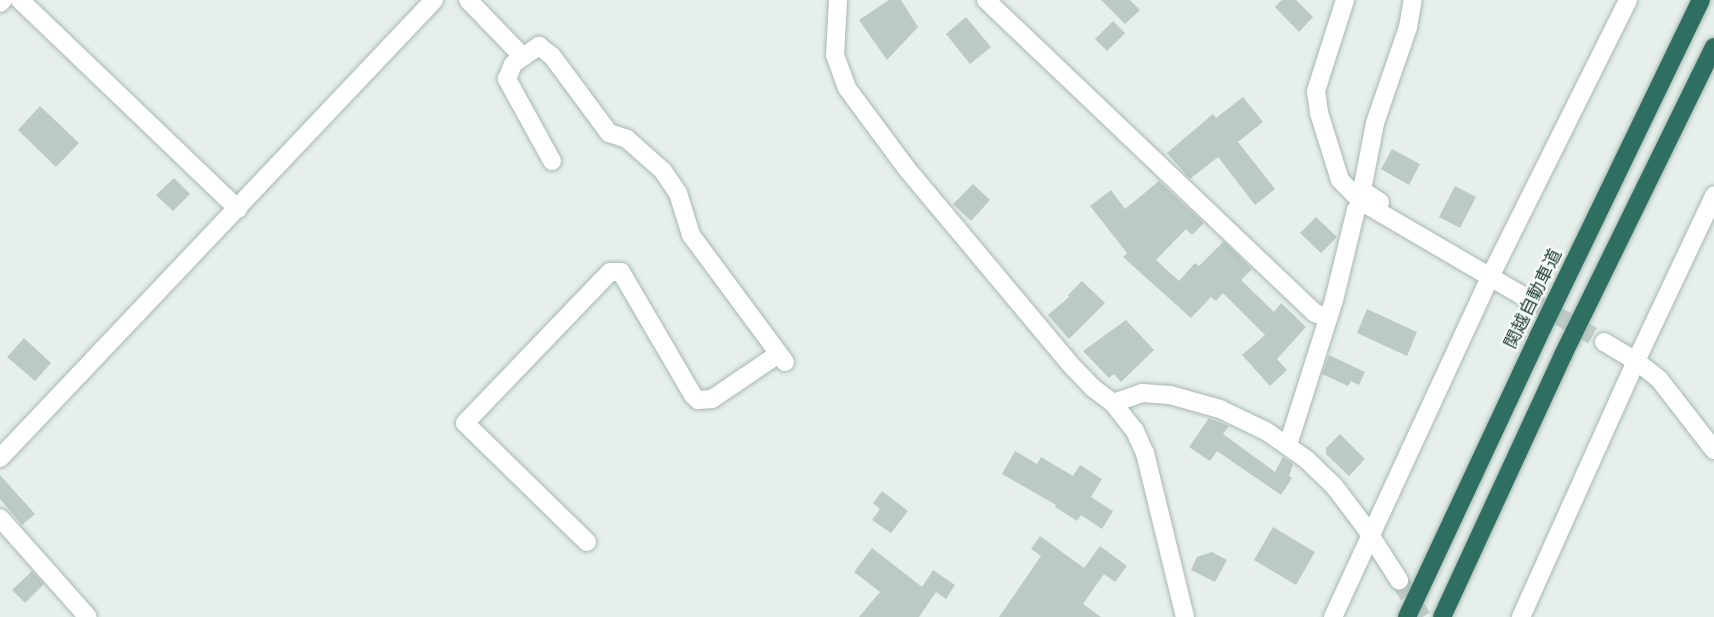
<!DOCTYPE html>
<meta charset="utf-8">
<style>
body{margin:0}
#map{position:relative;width:1714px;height:617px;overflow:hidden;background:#e6efeb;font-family:Quicksand,"Noto Sans JP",sans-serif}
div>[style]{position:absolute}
.building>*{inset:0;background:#bbcac4}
.minor-tunnel>*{height:18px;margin-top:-9px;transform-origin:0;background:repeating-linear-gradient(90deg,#bfccc8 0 18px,transparent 0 27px)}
.roads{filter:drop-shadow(0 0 2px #a8b8b2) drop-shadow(0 0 2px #a8b8b2)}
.minor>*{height:18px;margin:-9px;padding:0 9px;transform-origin:9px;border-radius:9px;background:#fff}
.highway>*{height:18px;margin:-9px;padding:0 9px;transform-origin:9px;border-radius:9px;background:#2f6f62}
span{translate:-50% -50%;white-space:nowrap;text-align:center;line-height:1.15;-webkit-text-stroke:4.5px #f7fbf9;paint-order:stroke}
.street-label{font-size:18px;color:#24423a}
</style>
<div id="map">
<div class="building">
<div style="clip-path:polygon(889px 0,901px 0,918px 27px,887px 60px,859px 20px)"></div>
<div style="clip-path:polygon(1101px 0,1130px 0,1140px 10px,1125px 24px)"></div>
<div style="clip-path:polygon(1282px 0,1296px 0,1313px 17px,1299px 32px,1275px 7px)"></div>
<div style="clip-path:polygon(966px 17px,991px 47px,970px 64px,946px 34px)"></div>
<div style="clip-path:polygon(1113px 21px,1125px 33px,1107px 51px,1095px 39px)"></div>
<div style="clip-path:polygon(1243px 97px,1263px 122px,1238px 142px,1275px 189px,1255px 205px,1218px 157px,1190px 179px,1167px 153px,1213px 114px,1216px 118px)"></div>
<div style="clip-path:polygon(40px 106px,79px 143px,56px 167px,18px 130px)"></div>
<div style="clip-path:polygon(1392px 149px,1420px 164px,1409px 185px,1381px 169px)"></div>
<div style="clip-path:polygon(174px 178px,190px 194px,173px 211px,156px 195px)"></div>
<div style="clip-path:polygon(1159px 181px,1204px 223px,1192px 235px,1186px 229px,1156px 260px,1179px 281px,1195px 263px,1199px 266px,1224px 241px,1252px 269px,1241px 280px,1274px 312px,1281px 303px,1306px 327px,1277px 359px,1287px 370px,1270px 386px,1242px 355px,1265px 335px,1223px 293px,1216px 301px,1211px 297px,1191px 318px,1123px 257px,1127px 253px,1090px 206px,1111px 190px,1125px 209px)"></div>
<div style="clip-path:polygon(973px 184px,990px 200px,971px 221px,953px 204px)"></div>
<div style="clip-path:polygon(1455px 186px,1476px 197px,1460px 228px,1439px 217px)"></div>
<div style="clip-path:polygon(1316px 217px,1337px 237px,1321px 253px,1300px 233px)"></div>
<div style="clip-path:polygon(1082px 281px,1105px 303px,1069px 339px,1048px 315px,1069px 297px,1068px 295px)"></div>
<div style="clip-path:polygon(1367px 309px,1417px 332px,1407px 356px,1357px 333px)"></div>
<div style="clip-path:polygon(1126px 320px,1154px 350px,1121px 382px,1114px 374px,1109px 378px,1083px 351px)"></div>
<div style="clip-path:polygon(24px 338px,51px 363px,35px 381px,7px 357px)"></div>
<div style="clip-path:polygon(1329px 355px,1365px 372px,1359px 385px,1351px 381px,1348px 386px,1322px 374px)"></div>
<div style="clip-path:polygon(1209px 418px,1229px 426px,1223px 434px,1275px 472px,1283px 457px,1293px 464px,1289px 476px,1292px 478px,1281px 495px,1217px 451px,1210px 461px,1189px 447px)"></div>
<div style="clip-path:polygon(1340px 434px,1365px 459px,1349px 476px,1326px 454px,1326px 448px)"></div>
<div style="clip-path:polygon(1015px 451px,1037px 464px,1041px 457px,1073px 476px,1080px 465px,1102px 479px,1091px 497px,1113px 511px,1102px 529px,1081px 515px,1077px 521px,1055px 507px,1056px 505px,1002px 474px)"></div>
<div style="clip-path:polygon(0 475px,35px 514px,22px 525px,0 499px)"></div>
<div style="clip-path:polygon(882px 491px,908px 511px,891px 533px,872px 520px,880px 509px,873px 503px)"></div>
<div style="clip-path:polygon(1273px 527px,1315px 552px,1296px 585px,1254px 560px)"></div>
<div style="clip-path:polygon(1040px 536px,1084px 568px,1100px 546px,1127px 566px,1115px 582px,1104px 574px,1083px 604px,1101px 617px,999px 617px,1041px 556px,1031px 549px)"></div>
<div style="clip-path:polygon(872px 548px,922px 587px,933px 570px,955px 585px,946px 599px,936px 592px,919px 617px,859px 617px,880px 592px,854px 572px)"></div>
<div style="clip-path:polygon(1212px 552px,1227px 560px,1215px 582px,1191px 570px,1197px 557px)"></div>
<div style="clip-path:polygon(32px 571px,44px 584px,25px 603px,12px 590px)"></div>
</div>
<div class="minor-tunnel">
<div style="left:1530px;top:300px;width:85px;rotate:29.6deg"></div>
<div style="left:1399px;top:580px;width:44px;rotate:58.1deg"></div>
</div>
<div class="roads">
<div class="minor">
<div style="left:20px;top:0;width:302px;rotate:43.8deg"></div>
<div style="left:468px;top:0;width:78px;rotate:46deg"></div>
<div style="left:838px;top:0;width:55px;rotate:93.1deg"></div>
<div style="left:835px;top:55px;width:35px;rotate:70deg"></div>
<div style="left:847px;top:88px;width:101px;rotate:53.5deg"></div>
<div style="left:907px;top:169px;width:253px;rotate:50.1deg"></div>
<div style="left:1069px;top:363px;width:35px;rotate:46deg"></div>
<div style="left:1093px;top:388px;width:25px;rotate:37deg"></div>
<div style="left:1113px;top:403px;width:36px;rotate:52deg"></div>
<div style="left:1135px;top:431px;width:24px;rotate:66deg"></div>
<div style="left:1145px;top:453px;width:169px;rotate:76.3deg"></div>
<div style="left:986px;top:0;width:454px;rotate:43.6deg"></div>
<div style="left:1315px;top:313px;width:14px;rotate:21deg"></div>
<div style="left:1345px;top:0;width:96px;rotate:107.7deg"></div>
<div style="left:1316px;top:91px;width:22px;rotate:82deg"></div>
<div style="left:1319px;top:113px;width:70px;rotate:72.6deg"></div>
<div style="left:1340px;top:180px;width:31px;rotate:45deg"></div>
<div style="left:1362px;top:202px;width:194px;rotate:30.3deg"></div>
<div style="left:0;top:3px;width:4px;rotate:-45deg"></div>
<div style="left:552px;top:161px;width:94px;rotate:-118.8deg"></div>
<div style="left:507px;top:79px;width:16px;rotate:-68deg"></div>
<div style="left:513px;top:64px;width:32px;rotate:-35deg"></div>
<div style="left:539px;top:46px;width:16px;rotate:38deg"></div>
<div style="left:552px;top:56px;width:96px;rotate:53.5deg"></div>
<div style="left:609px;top:133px;width:19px;rotate:18deg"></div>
<div style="left:627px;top:139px;width:48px;rotate:41.6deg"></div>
<div style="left:663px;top:171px;width:27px;rotate:56deg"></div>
<div style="left:678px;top:193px;width:44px;rotate:72.8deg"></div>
<div style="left:691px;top:235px;width:158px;rotate:53.5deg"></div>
<div style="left:1380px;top:202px;width:20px;rotate:-147deg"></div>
<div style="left:1363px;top:191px;width:6px;rotate:-90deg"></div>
<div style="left:1363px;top:185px;width:63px;rotate:-79deg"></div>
<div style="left:1375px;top:123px;width:102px;rotate:-71deg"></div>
<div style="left:1408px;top:27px;width:27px;rotate:-80deg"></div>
<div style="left:1604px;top:342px;width:37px;rotate:31deg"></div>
<div style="left:1636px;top:361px;width:29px;rotate:38deg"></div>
<div style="left:1659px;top:379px;width:90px;rotate:52.2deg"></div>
<div style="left:1113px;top:403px;width:31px;rotate:-19deg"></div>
<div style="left:1142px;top:393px;width:28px;rotate:4deg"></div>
<div style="left:1170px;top:395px;width:52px;rotate:15.6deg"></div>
<div style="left:1220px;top:409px;width:51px;rotate:25.6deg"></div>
<div style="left:1266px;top:431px;width:49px;rotate:35deg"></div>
<div style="left:1306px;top:459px;width:39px;rotate:44deg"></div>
<div style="left:1334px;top:486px;width:48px;rotate:52.7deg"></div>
<div style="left:1363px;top:524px;width:67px;rotate:57.3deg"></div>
<div style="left:1288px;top:445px;width:152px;rotate:-72.4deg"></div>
<div style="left:1334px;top:300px;width:93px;rotate:-76.3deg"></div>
<div style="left:1356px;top:210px;width:10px;rotate:-53deg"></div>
<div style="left:0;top:458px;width:631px;rotate:-46.54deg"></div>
<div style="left:0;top:518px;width:132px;rotate:48.4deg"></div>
<div style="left:587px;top:542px;width:170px;rotate:-135.7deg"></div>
<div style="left:465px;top:423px;width:209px;rotate:-46.2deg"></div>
<div style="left:610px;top:272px;width:11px"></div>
<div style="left:621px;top:272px;width:143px;rotate:59.7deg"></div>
<div style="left:693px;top:395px;width:7px;rotate:45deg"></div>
<div style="left:698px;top:400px;width:14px;rotate:-4deg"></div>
<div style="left:712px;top:399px;width:78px;rotate:-34.1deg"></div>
<div style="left:1333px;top:617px;width:374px;rotate:-65.2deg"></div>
<div style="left:1490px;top:277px;width:309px;rotate:-63.5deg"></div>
<div style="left:1521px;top:617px;width:281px;rotate:-65.8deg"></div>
<div style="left:1636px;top:361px;width:183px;rotate:-64.7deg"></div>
</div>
<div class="highway">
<div style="left:1407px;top:617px;width:309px;rotate:-64.9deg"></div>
<div style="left:1538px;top:337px;width:374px;rotate:-64.2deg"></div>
<div style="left:1442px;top:617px;width:289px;rotate:-65.2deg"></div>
<div style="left:1563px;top:355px;width:343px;rotate:-63.9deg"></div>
</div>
</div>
<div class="street-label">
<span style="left:1533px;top:299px;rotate:-64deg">関越自動車道</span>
</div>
</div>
